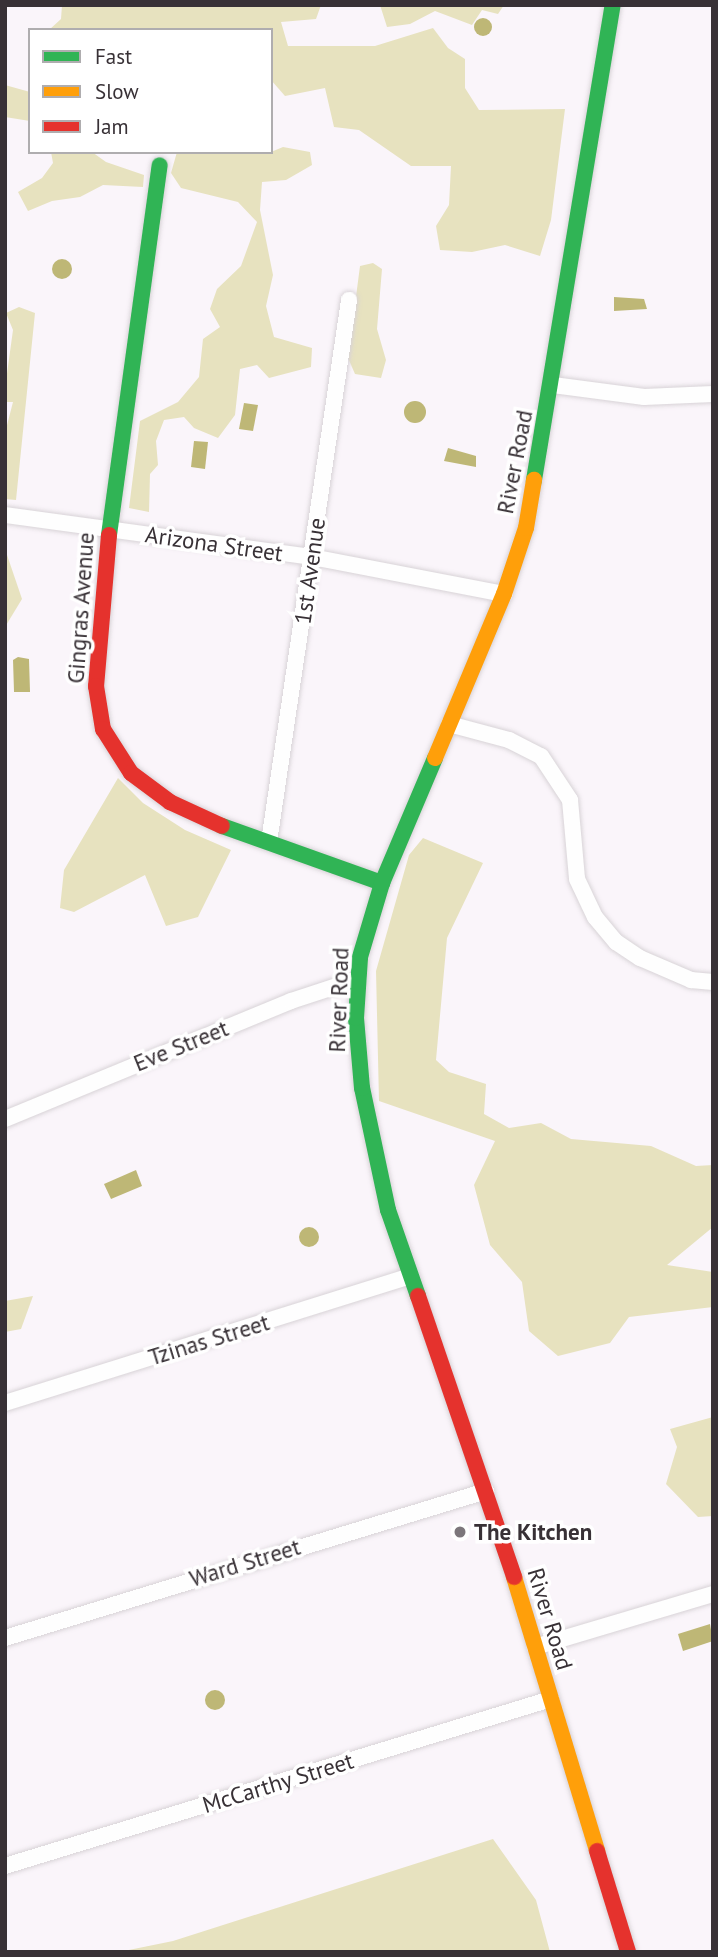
<!DOCTYPE html>
<style>
body{margin:0}
#map{position:relative;width:718px;height:1957px;overflow:hidden;background:#faf5fa;font-family:"PT Sans",sans-serif}
div>[style]{position:absolute}
.green>*{inset:0;background:#e7e2bf}
.water>*{inset:0;background:#beb776}
.round{border-radius:50%}
.roads{filter:drop-shadow(0 0 2px #d8d3d7) drop-shadow(0 0 2px #d8d3d7)}
.street>*{height:16px;margin:-8px;padding:0 8px;transform-origin:8px;border-radius:8px;background:#fefefe}
.fast>*{height:16px;margin:-8px;padding:0 8px;transform-origin:8px;border-radius:8px;background:#30b455}
.slow>*{height:16px;margin:-8px;padding:0 8px;transform-origin:8px;border-radius:8px;background:#ff9f0a}
.jam>*{height:16px;margin:-8px;padding:0 8px;transform-origin:8px;border-radius:8px;background:#e5322d}
.dots>*{width:19px;height:19px;translate:-50% -50%;box-sizing:border-box;border:4px solid #fff;border-radius:50%}
span{translate:-50% -50%;white-space:nowrap;text-align:center;line-height:1.15;-webkit-text-stroke:7px #fff;paint-order:stroke}
.street-label{font-size:23px;color:#383136}
.poi-label{font-size:23px;color:#383136;font-weight:700}
.left{translate:0 -50%;text-align:left}
.frame{position:absolute;inset:0;border:7px solid #383136;pointer-events:none}
.legend{position:absolute;left:28px;top:28px;width:245px;height:126px;box-sizing:border-box;background:#fff;border:2px solid #afadaf;margin:0;padding:9px 12px;list-style:none;font-size:21px;color:#383136}
.legend li{display:flex;align-items:center;gap:14px;height:35px}
.legend b{width:35px;border:2px solid #afadaf}
</style>
<div id="map">
<div class="green">
<div style="clip-path:polygon(62px 5px,321px 5px,316px 19px,281px 22px,288px 46px,375px 46px,433px 28px,448px 48px,465px 59px,465px 88px,479px 110px,565px 109px,551px 220px,540px 256px,505px 245px,472px 252px,440px 250px,436px 226px,449px 205px,451px 166px,411px 166px,359px 130px,334px 127px,325px 88px,285px 96px,271px 80px,271px 30px,49px 30px,61px 19px)"></div>
<div style="clip-path:polygon(380px 5px,504px 5px,498px 14px,482px 10px,472px 25px,435px 11px,410px 24px,387px 27px)"></div>
<div style="clip-path:polygon(5px 85px,30px 92px,30px 121px,5px 117px)"></div>
<div style="clip-path:polygon(283px 147px,310px 152px,312px 165px,286px 180px,262px 182px,260px 210px,273px 275px,266px 306px,274px 337px,312px 348px,311px 367px,269px 378px,257px 365px,240px 369px,235px 415px,218px 438px,194px 428px,184px 417px,164px 420px,156px 441px,158px 465px,150px 474px,149px 512px,129px 508px,140px 421px,178px 402px,199px 377px,203px 339px,220px 327px,210px 309px,217px 289px,241px 266px,257px 222px,238px 202px,181px 188px,171px 173px,177px 152px,271px 152px)"></div>
<div style="clip-path:polygon(51px 152px,92px 152px,106px 162px,144px 175px,143px 187px,103px 185px,80px 197px,52px 201px,28px 211px,18px 192px,42px 178px,53px 163px)"></div>
<div style="clip-path:polygon(373px 263px,382px 269px,377px 329px,386px 360px,381px 378px,355px 374px,348px 358px,360px 266px)"></div>
<div style="clip-path:polygon(19px 307px,35px 313px,16px 500px,5px 499px,5px 433px,13px 402px,5px 402px,5px 388px,13px 330px,6px 313px)"></div>
<div style="clip-path:polygon(5px 549px,22px 599px,5px 627px)"></div>
<div style="clip-path:polygon(118px 778px,143px 803px,185px 830px,231px 850px,198px 917px,166px 926px,145px 875px,74px 912px,60px 908px,64px 870px)"></div>
<div style="clip-path:polygon(423px 838px,483px 863px,447px 938px,436px 1060px,449px 1072px,486px 1084px,484px 1114px,509px 1128px,541px 1123px,571px 1139px,651px 1146px,696px 1166px,713px 1165px,713px 1227px,667px 1265px,713px 1272px,713px 1307px,629px 1317px,610px 1343px,558px 1356px,529px 1331px,522px 1282px,490px 1245px,474px 1185px,495px 1141px,379px 1101px,376px 971px,409px 855px)"></div>
<div style="clip-path:polygon(33px 1296px,21px 1329px,5px 1332px,5px 1301px)"></div>
<div style="clip-path:polygon(713px 1417px,713px 1516px,698px 1517px,666px 1484px,677px 1447px,670px 1429px)"></div>
<div style="clip-path:polygon(493px 1839px,536px 1900px,550px 1952px,119px 1952px,173px 1941px)"></div>
</div>
<div class="water">
<div class="round" style="left:474px;top:18px;width:18px;height:18px"></div>
<div class="round" style="left:52px;top:259px;width:20px;height:20px"></div>
<div style="clip-path:polygon(614px 297px,644px 299px,647px 309px,614px 311px)"></div>
<div class="round" style="left:404px;top:401px;width:22px;height:22px"></div>
<div style="clip-path:polygon(244px 403px,258px 405px,253px 431px,239px 429px)"></div>
<div style="clip-path:polygon(194px 441px,208px 442px,205px 469px,191px 467px)"></div>
<div style="clip-path:polygon(448px 448px,476px 456px,476px 467px,444px 461px)"></div>
<div style="clip-path:polygon(18px 657px,29px 659px,30px 692px,14px 692px,13px 660px)"></div>
<div style="clip-path:polygon(136px 1170px,142px 1186px,111px 1199px,104px 1184px)"></div>
<div class="round" style="left:299px;top:1227px;width:20px;height:20px"></div>
<div style="clip-path:polygon(710px 1624px,713px 1641px,683px 1651px,678px 1634px)"></div>
<div class="round" style="left:205px;top:1690px;width:20px;height:20px"></div>
</div>
<div class="roads">
<div class="street">
<div style="left:553px;top:385px;width:92px;rotate:7.5deg"></div>
<div style="left:644px;top:397px;width:69px;rotate:-2.5deg"></div>
<div style="left:5px;top:515px;width:310px;rotate:7.8deg"></div>
<div style="left:312px;top:557px;width:196px;rotate:10.9deg"></div>
<div style="left:449px;top:724px;width:62px;rotate:14.9deg"></div>
<div style="left:509px;top:740px;width:36px;rotate:27deg"></div>
<div style="left:541px;top:756px;width:53px;rotate:56.6deg"></div>
<div style="left:570px;top:800px;width:79px;rotate:84.9deg"></div>
<div style="left:577px;top:879px;width:42px;rotate:64.7deg"></div>
<div style="left:595px;top:917px;width:33px;rotate:50deg"></div>
<div style="left:616px;top:942px;width:29px;rotate:34deg"></div>
<div style="left:640px;top:958px;width:56px;rotate:23.3deg"></div>
<div style="left:691px;top:980px;width:22px;rotate:5deg"></div>
<div style="left:269px;top:842px;width:548px;rotate:-81.6deg"></div>
<div style="left:5px;top:1119px;width:309px;rotate:-22.4deg"></div>
<div style="left:291px;top:1001px;width:71px;rotate:-18.2deg"></div>
<div style="left:5px;top:1403px;width:425px;rotate:-17.4deg"></div>
<div style="left:5px;top:1638px;width:503px;rotate:-16.99deg"></div>
<div style="left:535px;top:1647px;width:186px;rotate:-16.6deg"></div>
<div style="left:5px;top:1866px;width:571px;rotate:-17.01deg"></div>
</div>
<div class="fast">
<div style="left:534px;top:480px;width:482px;rotate:-80.6deg"></div>
<div style="left:109px;top:535px;width:373px;rotate:-82.2deg"></div>
<div style="left:222px;top:826px;width:170px;rotate:19.6deg"></div>
<div style="left:418px;top:1296px;width:91px;rotate:-109.2deg"></div>
<div style="left:388px;top:1210px;width:125px;rotate:-102deg"></div>
<div style="left:362px;top:1088px;width:70px;rotate:-94.9deg"></div>
<div style="left:356px;top:1018px;width:61px;rotate:-86.2deg"></div>
<div style="left:360px;top:957px;width:77px;rotate:-73.4deg"></div>
<div style="left:382px;top:883px;width:136px;rotate:-67deg"></div>
</div>
<div class="slow">
<div style="left:435px;top:758px;width:178px;rotate:-67.2deg"></div>
<div style="left:504px;top:594px;width:70px;rotate:-71.6deg"></div>
<div style="left:526px;top:528px;width:49px;rotate:-80.5deg"></div>
<div style="left:514px;top:1577px;width:286px;rotate:73.1deg"></div>
</div>
<div class="jam">
<div style="left:109px;top:535px;width:152px;rotate:94.9deg"></div>
<div style="left:96px;top:686px;width:44px;rotate:80.8deg"></div>
<div style="left:103px;top:729px;width:52px;rotate:57.5deg"></div>
<div style="left:131px;top:773px;width:49px;rotate:36.6deg"></div>
<div style="left:170px;top:802px;width:57px;rotate:24.8deg"></div>
<div style="left:418px;top:1296px;width:297px;rotate:71.1deg"></div>
<div style="left:597px;top:1851px;width:106px;rotate:72.9deg"></div>
</div>
</div>
<div class="dots">
<div style="left:460px;top:1532px;background:#7c767b"></div>
</div>
<div class="street-label">
<span style="left:515px;top:462px;rotate:-79deg">River Road</span>
<span style="left:214px;top:544px;rotate:8deg">Arizona Street</span>
<span style="left:310px;top:571px;rotate:-82deg">1st Avenue</span>
<span style="left:81px;top:608px;rotate:-86deg">Gingras Avenue</span>
<span style="left:339px;top:1000px;rotate:-88deg">River Road</span>
<span style="left:181px;top:1046px;rotate:-22deg">Eve Street</span>
<span style="left:209px;top:1340px;rotate:-17deg">Tzinas Street</span>
<span style="left:245px;top:1563px;rotate:-17deg">Ward Street</span>
<span style="left:550px;top:1619px;rotate:73deg">River Road</span>
<span style="left:278px;top:1783px;rotate:-17deg">McCarthy Street</span>
</div>
<div class="poi-label">
<span class="left" style="left:474px;top:1532px">The Kitchen</span>
</div>
<div class="frame"></div>
<ul class="legend">
<li><b style="height:9px;background:#30b455"></b>Fast</li>
<li><b style="height:9px;background:#ff9f0a"></b>Slow</li>
<li><b style="height:9px;background:#e5322d"></b>Jam</li>
</ul>
</div>
